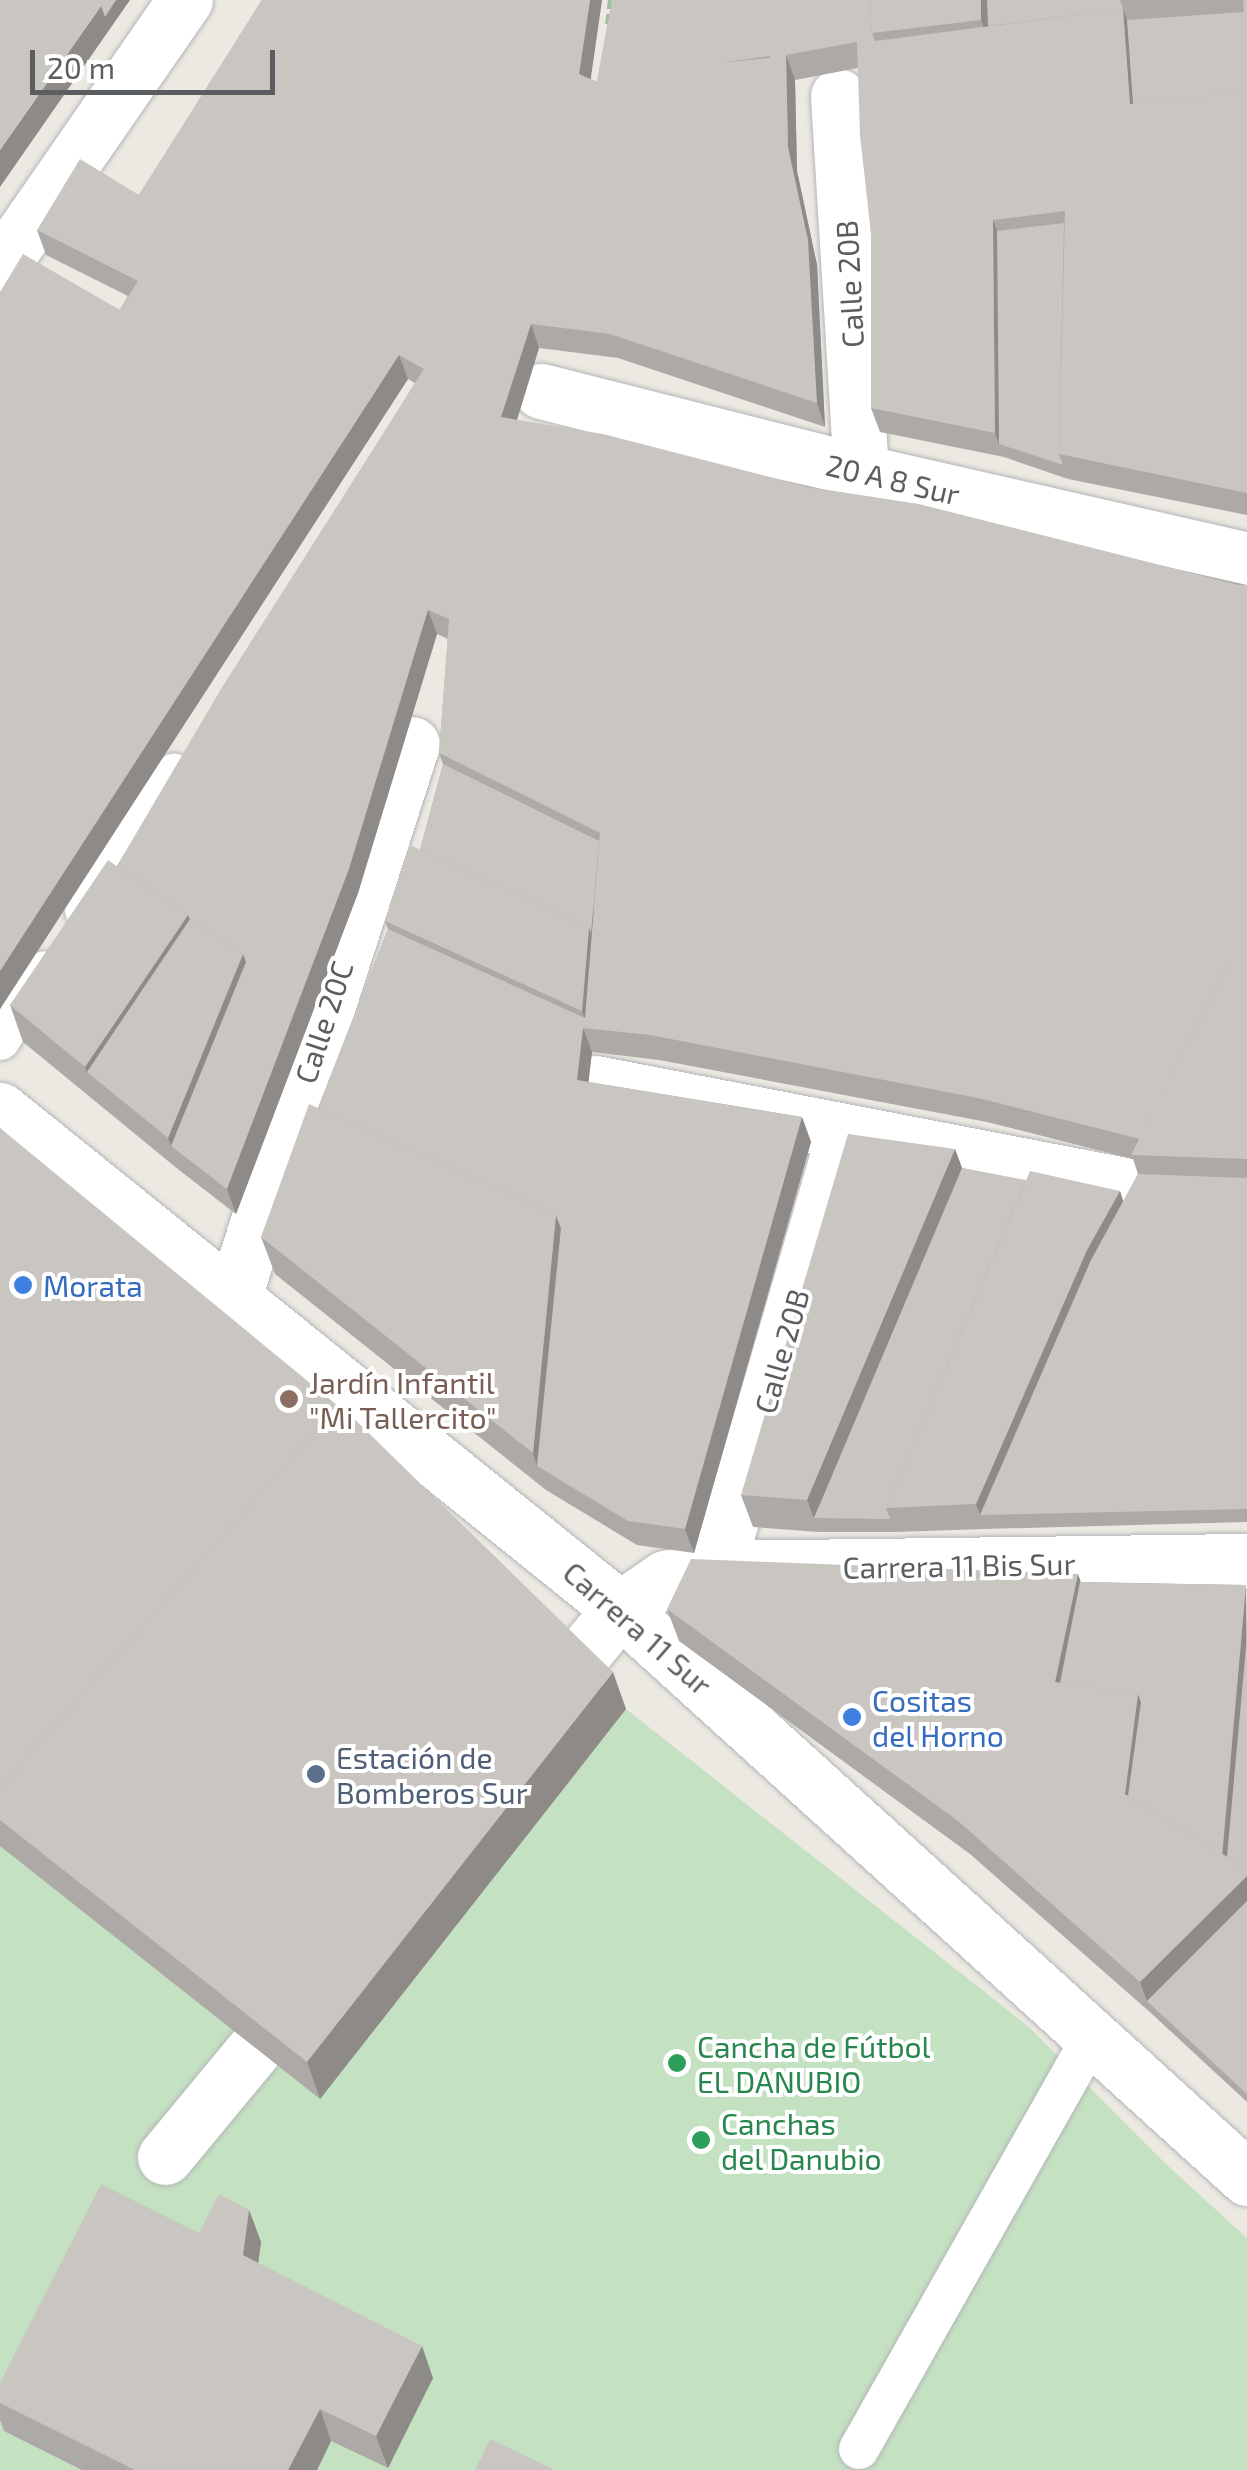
<!DOCTYPE html>
<meta charset="utf-8">
<style>
body{margin:0}
#map{position:relative;width:1247px;height:2470px;overflow:hidden;background:#ece9e2;font-family:"Exo 2",sans-serif}
div>[style]{position:absolute}
.green>*{inset:0;background:#c4e1c1}
.path>*{height:6px;margin-top:-3px;transform-origin:0;background:repeating-linear-gradient(90deg,#9cc1a2 0 10px,transparent 0 15px)}
.roads{filter:drop-shadow(0 0 2px #b3b5b8) drop-shadow(0 0 2px #b3b5b8)}
.lane>*{height:40px;margin:-20px;padding:0 20px;transform-origin:20px;border-radius:20px;background:#fff}
.street>*{height:55px;margin:-27.5px;padding:0 27.5px;transform-origin:27.5px;border-radius:27.5px;background:#fff}
.wall>*{inset:0;background:#ada9a6}
.shaded-wall>*{inset:0;background:#8d8a87}
.building>*{inset:0;background:#c9c5c1}
.dots>*{width:28px;height:28px;translate:-50% -50%;box-sizing:border-box;border:5px solid #fff;border-radius:50%}
span{translate:-50% -50%;white-space:nowrap;text-align:center;line-height:1.15;-webkit-text-stroke:8px #fff;paint-order:stroke}
.street-label{font-size:30px;color:#5b5e61}
.shop-label{font-size:30px;color:#366cbe}
.left{translate:0 -50%;text-align:left}
.education-label{font-size:30px;color:#785e54}
.service-label{font-size:30px;color:#4e5e75}
.leisure-label{font-size:30px;color:#27864d}
.scale{position:absolute;left:30px;top:50px;width:245px;height:45px;box-sizing:border-box;border:5px solid #5b5e61;border-top:0;padding-left:12px;font-size:30px;line-height:35px;white-space:nowrap;color:#5b5e61;-webkit-text-stroke:8px #fff;paint-order:stroke}
</style>
<div id="map">
<div class="green">
<div style="clip-path:polygon(626px 1709px,1029px 2027px,1168px 2166px,1247px 2238px,1247px 2470px,0 2470px,0 1839px)"></div>
</div>
<div class="path">
<div style="left:608px;top:24px;width:24px;rotate:-83deg"></div>
</div>
<div class="roads">
<div class="lane">
<div style="left:85px;top:910px;width:163px;rotate:-56.8deg"></div>
<div style="left:0;top:1040px;width:82px;rotate:-56.9deg"></div>
<div style="left:859px;top:2449px;width:472px;rotate:-60.5deg"></div>
</div>
<div class="street">
<div style="left:838px;top:96px;width:377px;rotate:86.5deg"></div>
<div style="left:0;top:267px;width:325px;rotate:-55.3deg"></div>
<div style="left:541px;top:391px;width:330px;rotate:14.2deg"></div>
<div style="left:861px;top:472px;width:396px;rotate:12.8deg"></div>
<div style="left:595px;top:1083px;width:545px;rotate:10.9deg"></div>
<div style="left:0;top:1110px;width:796px;rotate:38.83deg"></div>
<div style="left:620px;top:1609px;width:847px;rotate:42.22deg"></div>
<div style="left:233px;top:1299px;width:583px;rotate:-72.12deg"></div>
<div style="left:717px;top:1568px;width:452px;rotate:-73.7deg"></div>
<div style="left:541px;top:1705px;width:124px;rotate:-50.5deg"></div>
<div style="left:620px;top:1609px;width:55px;rotate:-34.6deg"></div>
<div style="left:665px;top:1578px;width:53px;rotate:-10.9deg"></div>
<div style="left:717px;top:1568px;width:530px;rotate:-0.76deg"></div>
<div style="left:165px;top:2157px;width:217px;rotate:-50.4deg"></div>
</div>
</div>
<div class="wall">
<div style="clip-path:polygon(262px 0,602px 0,590px 79px,597px 82px,612px 0,1247px 0,1247px 515px,1068px 479px,1004px 457px,880px 432px,871px 408px,871px 234px,858px 68px,795px 80px,797px 171px,817px 265px,825px 427px,618px 358px,539px 348px,517px 420px,1247px 585px,1247px 1522px,985px 1529px,895px 1532px,819px 1532px,753px 1527px,741px 1495px,955px 1149px,962px 1168px,1026px 1181px,1120px 1191px,1123px 1202px,1138px 1174px,1133px 1159px,987px 1122px,659px 1060px,592px 1052px,588px 1082px,802px 1117px,811px 1142px,694px 1553px,637px 1545px,546px 1490px,275px 1274px,261px 1237px,318px 1108px,388px 929px,385px 921px,420px 850px,443px 764px,439px 753px,448px 639px,437px 634px,358px 893px,236px 1214px,179px 1170px,23px 1042px,10px 1005px,117px 866px,415px 383px,408px 379px,0 1009px,0 292px,120px 310px,128px 296px,46px 255px,37px 230px,139px 195px)"></div>
<div style="clip-path:polygon(0 1128px,626px 1709px,320px 2099px,0 1846px)"></div>
<div style="clip-path:polygon(1078px 1574px,1080px 1582px,1246px 1585px,1247px 2102px,1152px 2014px,970px 1854px,679px 1641px,667px 1609px)"></div>
<div style="clip-path:polygon(249px 2210px,261px 2242px,258px 2263px,433px 2378px,388px 2468px,331px 2441px,317px 2470px,82px 2470px,4px 2431px,0 2420px,0 2383px,199px 2233px)"></div>
</div>
<div class="shaded-wall">
<div style="clip-path:polygon(116px 0,130px 0,0 187px,0 150px,101px 6px)"></div>
<div style="clip-path:polygon(590px 0,602px 0,588px 98px,579px 74px)"></div>
<div style="clip-path:polygon(981px 0,992px 0,988px 39px,981px 20px)"></div>
<div style="clip-path:polygon(1123px 9px,1132px 34px,1138px 115px,1130px 104px)"></div>
<div style="clip-path:polygon(786px 55px,795px 80px,797px 171px,817px 265px,825px 427px,817px 403px,788px 147px)"></div>
<div style="clip-path:polygon(993px 220px,1002px 244px,999px 444px,995px 433px)"></div>
<div style="clip-path:polygon(531px 324px,539px 348px,510px 442px,501px 417px)"></div>
<div style="clip-path:polygon(399px 355px,408px 379px,0 1009px,0 971px)"></div>
<div style="clip-path:polygon(428px 610px,437px 634px,358px 893px,236px 1214px,227px 1189px)"></div>
<div style="clip-path:polygon(608px 857px,588px 1028px,582px 1011px,589px 927px)"></div>
<div style="clip-path:polygon(188px 915px,202px 952px,87px 1072px,99px 1104px,85px 1067px)"></div>
<div style="clip-path:polygon(243px 954px,255px 986px,171px 1146px,168px 1138px)"></div>
<div style="clip-path:polygon(583px 1028px,592px 1052px,586px 1104px,577px 1080px)"></div>
<div style="clip-path:polygon(802px 1117px,811px 1142px,694px 1553px,685px 1529px)"></div>
<div style="clip-path:polygon(955px 1149px,967px 1182px,814px 1518px,807px 1500px)"></div>
<div style="clip-path:polygon(1120px 1191px,1128px 1216px,980px 1515px,985px 1529px,976px 1504px,1087px 1250px)"></div>
<div style="clip-path:polygon(556px 1215px,569px 1252px,537px 1466px,533px 1453px)"></div>
<div style="clip-path:polygon(1078px 1574px,1089px 1606px,1072px 1692px,1055px 1682px)"></div>
<div style="clip-path:polygon(1246px 1585px,1247px 1703px,1231px 1876px,1222px 1861px)"></div>
<div style="clip-path:polygon(613px 1672px,626px 1709px,320px 2099px,307px 2062px)"></div>
<div style="clip-path:polygon(1138px 1694px,1150px 1727px,1139px 1809px,1125px 1794px)"></div>
<div style="clip-path:polygon(1247px 1876px,1247px 1920px,1147px 2001px,1140px 1982px)"></div>
<div style="clip-path:polygon(249px 2210px,261px 2242px,255px 2288px,243px 2255px)"></div>
<div style="clip-path:polygon(422px 2346px,433px 2378px,388px 2468px,376px 2436px)"></div>
<div style="clip-path:polygon(320px 2409px,331px 2441px,317px 2470px,288px 2470px)"></div>
</div>
<div class="building">
<div style="clip-path:polygon(0 0,92px 0,101px 6px,0 150px)"></div>
<div style="clip-path:polygon(92px 0,116px 0,105px 17px,101px 6px)"></div>
<div style="clip-path:polygon(evenodd,262px 0,590px 0,579px 74px,597px 82px,612px 0,870px 0,872px 33px,875px 41px,1123px 9px,1130px 104px,1247px 92px,1247px 493px,1059px 454px,1065px 211px,993px 220px,995px 433px,871px 408px,871px 234px,860px 135px,857px 42px,786px 55px,788px 147px,808px 240px,817px 403px,610px 334px,531px 324px,501px 417px,603px 434px,808px 487px,919px 504px,1239px 585px,1247px 585px,1247px 963px,1228px 963px,1140px 1139px,978px 1098px,650px 1035px,583px 1028px,577px 1080px,802px 1117px,685px 1529px,628px 1521px,537px 1466px,561px 1228px,556px 1215px,318px 1108px,388px 929px,585px 1018px,600px 833px,439px 753px,449px 619px,428px 610px,349px 869px,227px 1189px,171px 1146px,246px 962px,243px 954px,190px 919px,188px 915px,117px 866px,221px 689px,424px 369px,399px 355px,0 971px,0 292px,23px 254px,120px 310px,138px 281px,37px 230px,80px 159px,139px 195px,262px 0,770px 56px,770px 58px,719px 63px,770px 56px)"></div>
<div style="clip-path:polygon(870px 0,981px 0,981px 20px,872px 33px)"></div>
<div style="clip-path:polygon(987px 0,1120px 0,1123px 9px,988px 26px)"></div>
<div style="clip-path:polygon(1243px 0,1247px 0,1247px 92px,1133px 104px,1127px 20px,1244px 12px)"></div>
<div style="clip-path:polygon(1064px 223px,1059px 454px,1063px 465px,999px 444px,997px 231px)"></div>
<div style="clip-path:polygon(443px 764px,599px 841px,591px 934px,589px 927px,420px 850px)"></div>
<div style="clip-path:polygon(410px 845px,589px 927px,582px 1011px,385px 921px)"></div>
<div style="clip-path:polygon(108px 860px,188px 915px,85px 1067px,10px 1005px)"></div>
<div style="clip-path:polygon(190px 919px,243px 954px,168px 1138px,87px 1072px)"></div>
<div style="clip-path:polygon(1228px 963px,1247px 963px,1247px 1159px,1131px 1155px)"></div>
<div style="clip-path:polygon(309px 1104px,556px 1215px,533px 1453px,261px 1237px)"></div>
<div style="clip-path:polygon(0 1128px,338px 1406px,0 1787px)"></div>
<div style="clip-path:polygon(848px 1134px,955px 1149px,807px 1500px,741px 1495px)"></div>
<div style="clip-path:polygon(962px 1168px,1026px 1180px,886px 1508px,890px 1519px,814px 1518px)"></div>
<div style="clip-path:polygon(1030px 1171px,1120px 1191px,1087px 1250px,976px 1504px,886px 1508px)"></div>
<div style="clip-path:polygon(1138px 1174px,1247px 1178px,1247px 1509px,980px 1515px,1091px 1260px)"></div>
<div style="clip-path:polygon(339px 1404px,613px 1672px,307px 2062px,0 1820px,0 1787px)"></div>
<div style="clip-path:polygon(691px 1559px,1078px 1574px,1055px 1682px,1138px 1694px,1125px 1794px,1247px 1869px,1247px 1876px,1140px 1982px,958px 1821px,667px 1609px)"></div>
<div style="clip-path:polygon(1080px 1582px,1246px 1585px,1222px 1854px,1128px 1796px,1141px 1702px,1138px 1694px,1060px 1683px)"></div>
<div style="clip-path:polygon(1247px 1636px,1247px 1869px,1227px 1857px)"></div>
<div style="clip-path:polygon(1247px 1901px,1247px 2094px,1147px 2001px)"></div>
<div style="clip-path:polygon(101px 2184px,199px 2233px,219px 2194px,249px 2210px,243px 2255px,422px 2346px,376px 2436px,320px 2409px,288px 2470px,135px 2470px,0 2403px,0 2383px)"></div>
<div style="clip-path:polygon(490px 2439px,555px 2470px,475px 2470px)"></div>
</div>
<div class="dots">
<div style="left:23px;top:1285px;background:#3f7fe0"></div>
<div style="left:289px;top:1399px;background:#8d6e63"></div>
<div style="left:852px;top:1717px;background:#3f7fe0"></div>
<div style="left:316px;top:1774px;background:#5c6f8a"></div>
<div style="left:677px;top:2063px;background:#2e9e5b"></div>
<div style="left:701px;top:2140px;background:#2e9e5b"></div>
</div>
<div class="street-label">
<span style="left:849px;top:284px;rotate:-93deg">Calle 20B</span>
<span style="left:893px;top:479px;rotate:13deg">20 A 8 Sur</span>
<span style="left:323px;top:1022px;rotate:-72deg">Calle 20C</span>
<span style="left:781px;top:1351px;rotate:-74deg">Calle 20B</span>
<span style="left:959px;top:1565px;rotate:-1deg">Carrera 11 Bis Sur</span>
<span style="left:638px;top:1628px;rotate:41deg">Carrera 11 Sur</span>
</div>
<div class="shop-label">
<span class="left" style="left:43px;top:1285px">Morata</span>
<span class="left" style="left:872px;top:1717px">Cositas<br>del Horno</span>
</div>
<div class="education-label">
<span class="left" style="left:309px;top:1399px">Jardín Infantil<br>"Mi Tallercito"</span>
</div>
<div class="service-label">
<span class="left" style="left:336px;top:1774px">Estación de<br>Bomberos Sur</span>
</div>
<div class="leisure-label">
<span class="left" style="left:697px;top:2063px">Cancha de Fútbol<br>EL DANUBIO</span>
<span class="left" style="left:721px;top:2140px">Canchas<br>del Danubio</span>
</div>
<div class="scale">20 m</div>
</div>
